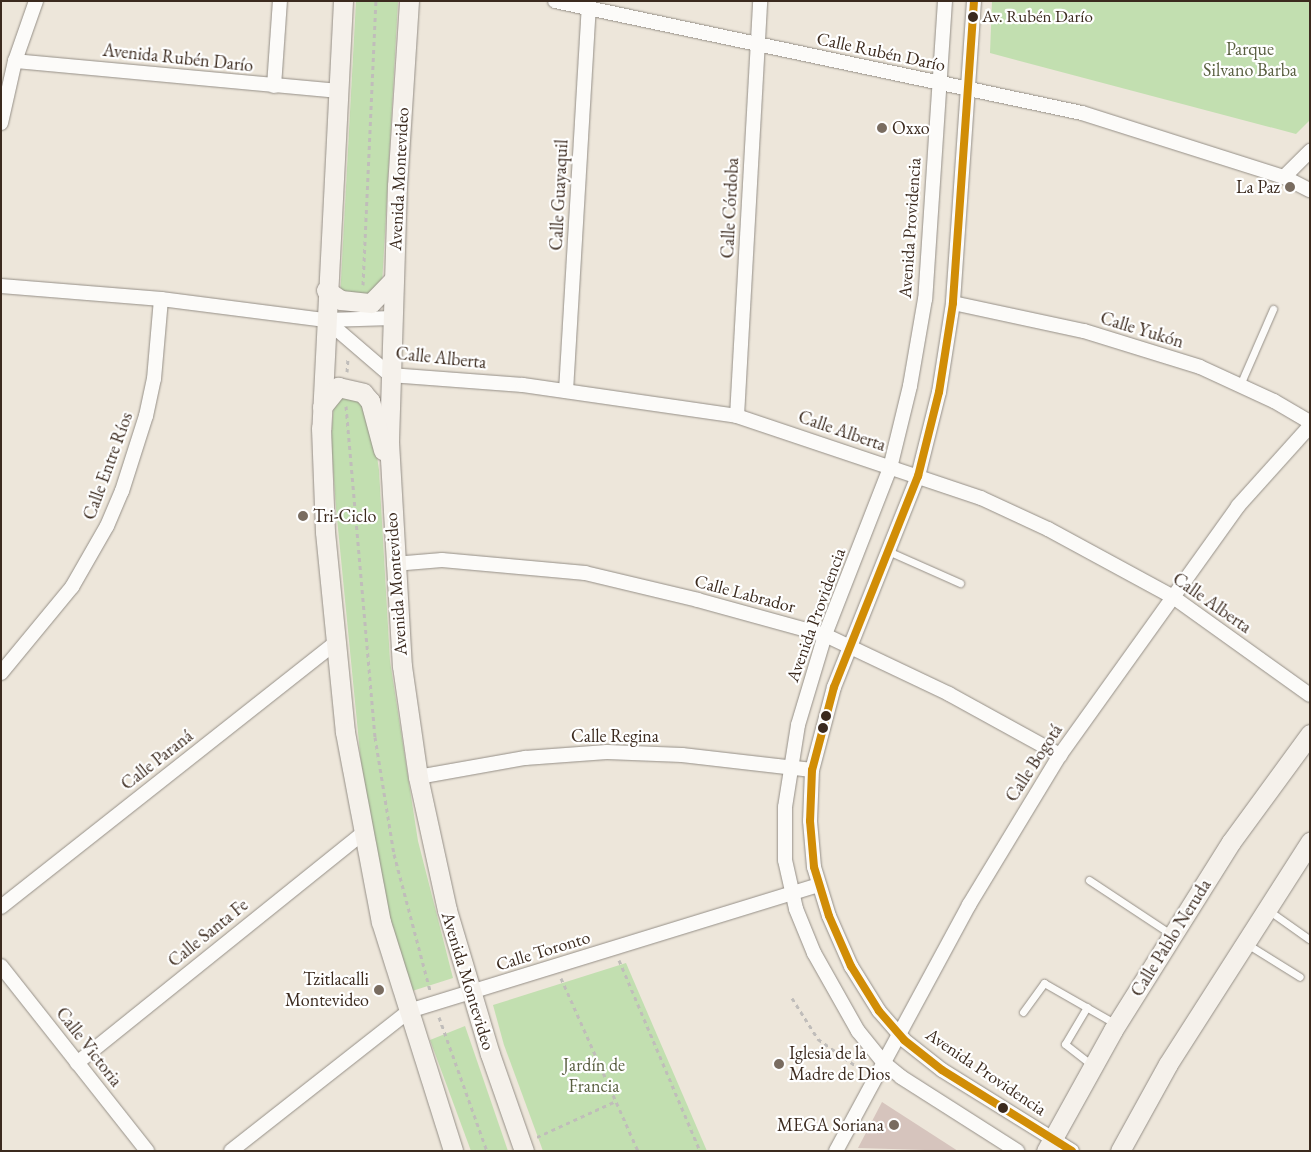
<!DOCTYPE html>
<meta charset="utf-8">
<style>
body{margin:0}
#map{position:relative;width:1311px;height:1152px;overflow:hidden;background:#ede6da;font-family:"EB Garamond",serif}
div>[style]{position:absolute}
.green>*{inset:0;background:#c2dfb0}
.building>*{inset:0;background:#d6c4bd}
.path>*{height:3px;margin-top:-1.5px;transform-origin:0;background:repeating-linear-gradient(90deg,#c0bdba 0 4px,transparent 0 8px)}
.roads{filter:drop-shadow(0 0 1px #958f87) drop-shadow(0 0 1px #958f87)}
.lane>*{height:7px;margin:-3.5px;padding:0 3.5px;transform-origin:3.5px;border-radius:3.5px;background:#fcfbf9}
.street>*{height:14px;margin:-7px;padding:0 7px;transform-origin:7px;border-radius:7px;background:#fcfbf9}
.secondary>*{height:19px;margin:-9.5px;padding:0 9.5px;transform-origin:9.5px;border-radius:9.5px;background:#f5f1eb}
.bus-1>*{height:8px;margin:-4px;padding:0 4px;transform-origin:4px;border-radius:4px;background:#d18d06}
.dots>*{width:14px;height:14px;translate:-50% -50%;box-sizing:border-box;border:2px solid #fff;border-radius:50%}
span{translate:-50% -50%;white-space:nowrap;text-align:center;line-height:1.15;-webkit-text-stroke:4.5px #fff;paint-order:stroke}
.bus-label{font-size:17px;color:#3b2a1e}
.left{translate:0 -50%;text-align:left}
.park-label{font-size:18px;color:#595f40}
.street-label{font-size:18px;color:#3b2a1e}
.poi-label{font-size:18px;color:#3b2a1e}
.right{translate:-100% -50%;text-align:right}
.frame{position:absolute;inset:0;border:2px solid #3b2a1e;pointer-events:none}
</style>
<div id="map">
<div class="green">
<div style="clip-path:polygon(356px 1px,398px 1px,382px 285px,372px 296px,340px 298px)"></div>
<div style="clip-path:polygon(992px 1px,1310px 1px,1310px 120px,1296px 134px,990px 53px)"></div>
<div style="clip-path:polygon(335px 393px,369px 402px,379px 470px,390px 661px,418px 841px,453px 978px,409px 992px,392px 933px,361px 763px,336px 508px,331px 439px)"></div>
<div style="clip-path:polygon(626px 963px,707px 1151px,543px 1151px,504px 1045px,493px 1005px)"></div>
<div style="clip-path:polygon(465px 1026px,508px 1151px,471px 1151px,430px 1040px)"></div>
</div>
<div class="building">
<div style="clip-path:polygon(882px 1102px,958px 1151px,858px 1148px)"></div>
</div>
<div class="path">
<div style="left:363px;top:285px;width:284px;rotate:-87.4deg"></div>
<div style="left:347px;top:372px;width:13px;rotate:-86deg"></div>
<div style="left:346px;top:406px;width:332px;rotate:85deg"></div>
<div style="left:375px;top:737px;width:119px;rotate:80.8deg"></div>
<div style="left:394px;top:854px;width:141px;rotate:75.2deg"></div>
<div style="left:619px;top:960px;width:207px;rotate:67deg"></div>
<div style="left:561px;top:978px;width:189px;rotate:66deg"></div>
<div style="left:792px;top:998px;width:49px;rotate:57.6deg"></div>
<div style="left:818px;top:1039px;width:55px;rotate:35.4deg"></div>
<div style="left:439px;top:1017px;width:142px;rotate:70.3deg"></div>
<div style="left:537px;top:1137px;width:87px;rotate:-24.5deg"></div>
</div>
<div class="roads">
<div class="lane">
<div style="left:1240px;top:385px;width:83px;rotate:-66.5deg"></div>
<div style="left:888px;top:551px;width:79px;rotate:24deg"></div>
<div style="left:1089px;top:880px;width:100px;rotate:33.5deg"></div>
<div style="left:1268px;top:910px;width:50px;rotate:35.3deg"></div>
<div style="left:1247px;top:944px;width:62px;rotate:31.9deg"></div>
<div style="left:1087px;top:1007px;width:43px;rotate:120.7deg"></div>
<div style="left:1065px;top:1044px;width:34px;rotate:38deg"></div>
<div style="left:1023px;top:1012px;width:36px;rotate:-54deg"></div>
<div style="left:1044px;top:983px;width:83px;rotate:29.7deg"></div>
</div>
<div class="street">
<div style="left:555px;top:1px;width:539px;rotate:12deg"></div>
<div style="left:1082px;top:113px;width:212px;rotate:17.6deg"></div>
<div style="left:1284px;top:177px;width:29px;rotate:27deg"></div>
<div style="left:945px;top:1px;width:299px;rotate:93.8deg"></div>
<div style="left:925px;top:299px;width:88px;rotate:99.8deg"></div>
<div style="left:910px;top:386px;width:84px;rotate:103.7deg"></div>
<div style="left:890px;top:468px;width:179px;rotate:111.3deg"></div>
<div style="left:825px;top:635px;width:94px;rotate:106.7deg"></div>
<div style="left:798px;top:725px;width:83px;rotate:99deg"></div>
<div style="left:785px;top:807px;width:53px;rotate:90deg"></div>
<div style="left:785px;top:860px;width:50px;rotate:77.3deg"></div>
<div style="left:796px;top:909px;width:48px;rotate:67.8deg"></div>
<div style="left:814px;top:953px;width:90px;rotate:60.6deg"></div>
<div style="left:858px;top:1031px;width:41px;rotate:50.9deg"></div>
<div style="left:884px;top:1063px;width:22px;rotate:39deg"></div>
<div style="left:901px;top:1077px;width:138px;rotate:32.5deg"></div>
<div style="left:974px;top:1px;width:303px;rotate:94deg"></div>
<div style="left:953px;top:303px;width:90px;rotate:98.9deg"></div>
<div style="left:939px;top:392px;width:87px;rotate:104deg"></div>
<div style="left:918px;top:476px;width:227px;rotate:111.7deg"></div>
<div style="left:834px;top:687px;width:86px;rotate:104.8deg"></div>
<div style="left:812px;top:770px;width:51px;rotate:92.2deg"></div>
<div style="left:810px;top:821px;width:46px;rotate:85deg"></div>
<div style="left:814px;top:867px;width:51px;rotate:73deg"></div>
<div style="left:829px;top:916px;width:55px;rotate:66.3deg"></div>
<div style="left:851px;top:966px;width:53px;rotate:58.1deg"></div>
<div style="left:879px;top:1011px;width:38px;rotate:49deg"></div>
<div style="left:904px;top:1040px;width:48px;rotate:38.3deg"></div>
<div style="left:942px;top:1070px;width:153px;rotate:31.9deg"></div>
<div style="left:15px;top:61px;width:324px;rotate:5.3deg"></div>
<div style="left:274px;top:86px;width:85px;rotate:-86deg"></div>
<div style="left:1px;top:123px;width:64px;rotate:-77.3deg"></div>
<div style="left:15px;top:61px;width:64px;rotate:-70.7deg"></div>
<div style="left:1284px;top:177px;width:37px;rotate:-45deg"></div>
<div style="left:1px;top:286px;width:161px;rotate:4.6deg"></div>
<div style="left:161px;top:299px;width:166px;rotate:7.3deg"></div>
<div style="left:326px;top:320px;width:67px;rotate:-1.7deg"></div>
<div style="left:953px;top:303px;width:134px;rotate:12.1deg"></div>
<div style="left:1084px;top:331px;width:121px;rotate:17.2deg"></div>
<div style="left:1200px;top:367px;width:81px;rotate:24.7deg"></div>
<div style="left:1274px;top:401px;width:42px;rotate:30.3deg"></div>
<div style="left:326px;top:320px;width:84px;rotate:40.7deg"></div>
<div style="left:390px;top:375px;width:133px;rotate:4.3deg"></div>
<div style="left:523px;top:385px;width:216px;rotate:8.2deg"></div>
<div style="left:737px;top:416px;width:257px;rotate:18.6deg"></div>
<div style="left:981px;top:498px;width:74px;rotate:24.8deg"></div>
<div style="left:1048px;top:529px;width:142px;rotate:28.5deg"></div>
<div style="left:1173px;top:597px;width:168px;rotate:35.6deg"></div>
<div style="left:566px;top:391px;width:391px;rotate:-86.6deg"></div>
<div style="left:737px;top:416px;width:416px;rotate:-86.8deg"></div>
<div style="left:394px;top:564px;width:48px;rotate:-4.8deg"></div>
<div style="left:442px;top:560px;width:144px;rotate:5.2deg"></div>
<div style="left:585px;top:573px;width:116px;rotate:13.4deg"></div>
<div style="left:698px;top:600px;width:132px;rotate:15.4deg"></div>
<div style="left:825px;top:635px;width:137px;rotate:25.4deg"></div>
<div style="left:949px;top:694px;width:127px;rotate:28.8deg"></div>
<div style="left:1px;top:673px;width:112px;rotate:-50.5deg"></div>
<div style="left:72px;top:587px;width:70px;rotate:-60.2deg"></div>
<div style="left:107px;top:526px;width:38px;rotate:-67deg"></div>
<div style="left:122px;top:491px;width:79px;rotate:-72.3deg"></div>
<div style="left:146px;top:416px;width:38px;rotate:-78deg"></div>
<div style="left:154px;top:379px;width:80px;rotate:-85deg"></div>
<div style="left:418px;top:777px;width:109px;rotate:-10.1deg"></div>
<div style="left:525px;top:758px;width:82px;rotate:-4.2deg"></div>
<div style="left:607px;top:752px;width:75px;rotate:2.3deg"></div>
<div style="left:682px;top:755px;width:131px;rotate:6.6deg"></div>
<div style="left:1px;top:907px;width:427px;rotate:-38.3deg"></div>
<div style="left:1px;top:966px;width:236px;rotate:51.7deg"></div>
<div style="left:77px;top:1063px;width:367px;rotate:-38.8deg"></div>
<div style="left:231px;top:1151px;width:226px;rotate:-38.2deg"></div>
<div style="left:409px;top:1011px;width:428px;rotate:-17.1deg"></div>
<div style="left:836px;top:1151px;width:280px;rotate:-61.6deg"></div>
<div style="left:969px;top:905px;width:175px;rotate:-58.8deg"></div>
<div style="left:1060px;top:755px;width:306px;rotate:-54.4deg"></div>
<div style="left:1238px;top:506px;width:108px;rotate:-48deg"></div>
</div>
<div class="secondary">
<div style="left:343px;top:1px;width:428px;rotate:92.9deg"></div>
<div style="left:321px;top:428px;width:104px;rotate:87.8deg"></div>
<div style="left:325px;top:532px;width:201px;rotate:84.3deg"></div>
<div style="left:345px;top:732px;width:193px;rotate:79.3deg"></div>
<div style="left:381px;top:922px;width:240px;rotate:72.5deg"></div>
<div style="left:409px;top:1px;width:185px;rotate:93.7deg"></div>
<div style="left:397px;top:186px;width:256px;rotate:91.8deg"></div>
<div style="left:389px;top:442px;width:224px;rotate:86.7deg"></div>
<div style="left:402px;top:666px;width:112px;rotate:81.8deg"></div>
<div style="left:418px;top:777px;width:136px;rotate:77.7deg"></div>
<div style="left:447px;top:910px;width:150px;rotate:73.4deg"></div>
<div style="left:490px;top:1054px;width:103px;rotate:70.7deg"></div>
<div style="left:326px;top:290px;width:18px;rotate:34deg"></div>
<div style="left:341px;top:300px;width:30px;rotate:6deg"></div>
<div style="left:371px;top:303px;width:33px;rotate:-46deg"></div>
<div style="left:322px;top:407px;width:26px;rotate:-51deg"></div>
<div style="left:338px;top:387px;width:26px;rotate:13deg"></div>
<div style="left:363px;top:393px;width:11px;rotate:49deg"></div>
<div style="left:370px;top:401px;width:51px;rotate:75.1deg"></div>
<div style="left:1046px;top:1151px;width:138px;rotate:-61deg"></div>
<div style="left:1113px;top:1030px;width:222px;rotate:-57.9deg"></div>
<div style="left:1231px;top:842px;width:134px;rotate:-53.8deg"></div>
<div style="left:1120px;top:1151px;width:99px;rotate:-61.1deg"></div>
<div style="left:1168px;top:1064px;width:264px;rotate:-57.4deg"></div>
</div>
</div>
<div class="bus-1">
<div style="left:974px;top:1px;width:303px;rotate:94deg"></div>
<div style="left:953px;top:303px;width:90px;rotate:98.9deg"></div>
<div style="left:939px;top:392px;width:87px;rotate:104deg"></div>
<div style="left:918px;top:476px;width:227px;rotate:111.7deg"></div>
<div style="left:834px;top:687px;width:86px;rotate:104.8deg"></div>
<div style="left:812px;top:770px;width:51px;rotate:92.2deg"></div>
<div style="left:810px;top:821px;width:46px;rotate:85deg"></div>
<div style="left:814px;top:867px;width:51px;rotate:73deg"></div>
<div style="left:829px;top:916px;width:55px;rotate:66.3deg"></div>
<div style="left:851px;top:966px;width:53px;rotate:58.1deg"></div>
<div style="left:879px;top:1011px;width:38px;rotate:49deg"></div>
<div style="left:904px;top:1040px;width:48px;rotate:38.3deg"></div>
<div style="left:942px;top:1070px;width:153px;rotate:31.9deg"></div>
</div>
<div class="dots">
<div style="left:973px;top:17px;background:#3b2a1e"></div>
<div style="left:882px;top:128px;background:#796c60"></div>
<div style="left:1290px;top:187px;background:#796c60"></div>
<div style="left:303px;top:516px;background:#796c60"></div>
<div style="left:826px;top:716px;background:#3b2a1e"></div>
<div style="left:823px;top:728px;background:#3b2a1e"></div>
<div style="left:379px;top:990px;background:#796c60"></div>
<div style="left:779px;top:1064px;background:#796c60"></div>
<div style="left:1003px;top:1108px;background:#3b2a1e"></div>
<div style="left:894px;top:1125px;background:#796c60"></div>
</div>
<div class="bus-label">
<span class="left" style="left:982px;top:17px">Av. Rubén Darío</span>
</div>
<div class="park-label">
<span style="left:1250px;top:60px">Parque<br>Silvano Barba</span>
<span style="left:594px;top:1076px">Jardín de<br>Francia</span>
</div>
<div class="street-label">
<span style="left:881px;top:52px;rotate:12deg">Calle Rubén Darío</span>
<span style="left:178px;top:58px;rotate:6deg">Avenida Rubén Darío</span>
<span style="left:399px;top:179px;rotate:-87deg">Avenida Montevideo</span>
<span style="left:559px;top:195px;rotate:-87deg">Calle Guayaquil</span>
<span style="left:730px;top:208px;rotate:-87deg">Calle Córdoba</span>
<span style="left:910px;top:228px;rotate:-86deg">Avenida Providencia</span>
<span style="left:1142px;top:330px;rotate:17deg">Calle Yukón</span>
<span style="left:441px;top:358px;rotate:6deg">Calle Alberta</span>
<span style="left:842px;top:431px;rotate:19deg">Calle Alberta</span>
<span style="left:108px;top:466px;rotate:-70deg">Calle Entre Ríos</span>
<span style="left:396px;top:584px;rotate:-94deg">Avenida Montevideo</span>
<span style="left:745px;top:594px;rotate:15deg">Calle Labrador</span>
<span style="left:1212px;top:603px;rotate:35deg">Calle Alberta</span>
<span style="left:816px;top:615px;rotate:-70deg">Avenida Providencia</span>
<span style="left:615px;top:736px">Calle Regina</span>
<span style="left:157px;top:760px;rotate:-38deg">Calle Paraná</span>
<span style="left:1034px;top:763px;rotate:-57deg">Calle Bogotá</span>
<span style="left:208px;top:933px;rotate:-39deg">Calle Santa Fe</span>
<span style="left:1171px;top:938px;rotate:-58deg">Calle Pablo Neruda</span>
<span style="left:543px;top:951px;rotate:-17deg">Calle Toronto</span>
<span style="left:468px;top:981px;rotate:73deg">Avenida Montevideo</span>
<span style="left:89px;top:1047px;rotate:52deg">Calle Victoria</span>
<span style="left:986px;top:1072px;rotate:34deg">Avenida Providencia</span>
</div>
<div class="poi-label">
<span class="left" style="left:892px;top:128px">Oxxo</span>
<span class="right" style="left:1280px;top:187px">La Paz</span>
<span class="left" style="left:313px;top:516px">Tri-Ciclo</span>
<span class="right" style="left:369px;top:990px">Tzitlacalli<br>Montevideo</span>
<span class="left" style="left:789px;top:1064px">Iglesia de la<br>Madre de Dios</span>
<span class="right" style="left:884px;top:1125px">MEGA Soriana</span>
</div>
<div class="frame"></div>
</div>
